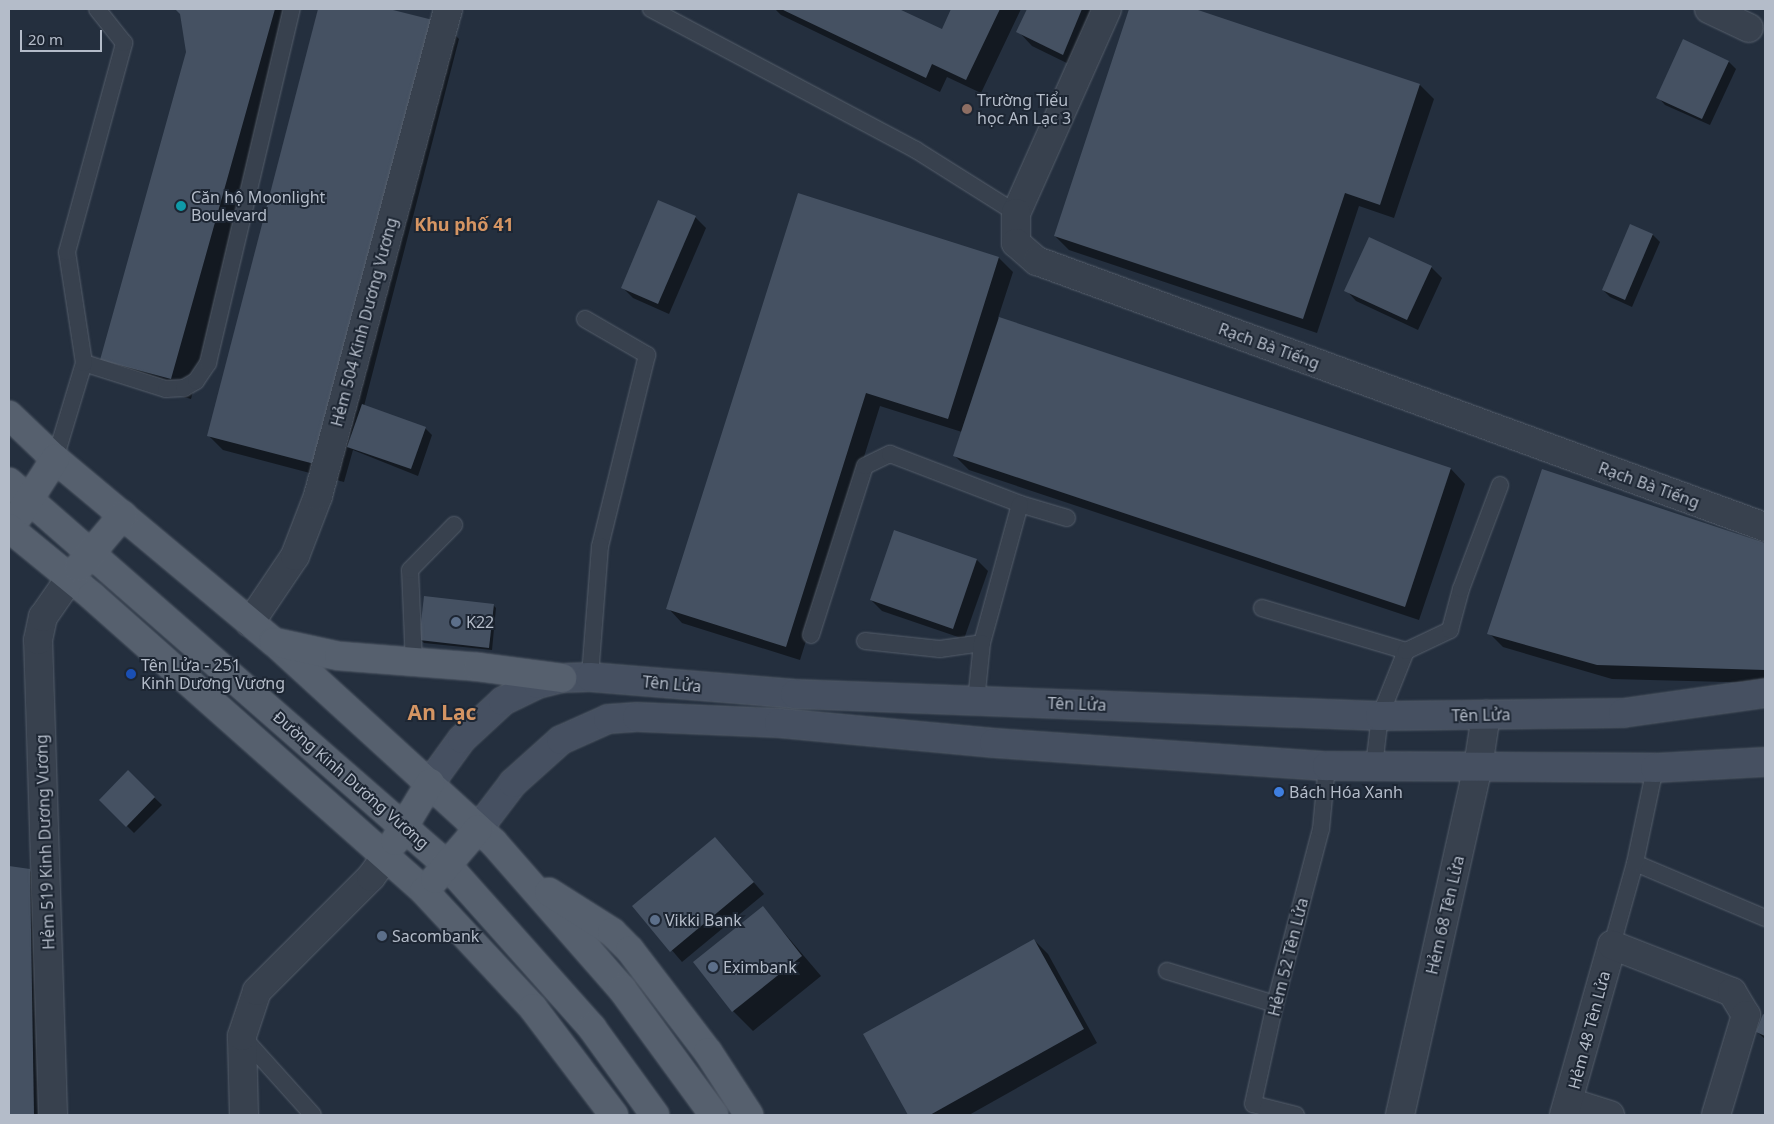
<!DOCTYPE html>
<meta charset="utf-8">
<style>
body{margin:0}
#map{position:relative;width:1774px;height:1124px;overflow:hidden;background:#242f3e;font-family:"Noto Sans",sans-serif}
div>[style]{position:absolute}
.shadow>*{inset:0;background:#0007}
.building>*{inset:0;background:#455162}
.roads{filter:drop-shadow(0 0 1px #565f6c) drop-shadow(0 0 1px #565f6c)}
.service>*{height:16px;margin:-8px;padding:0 8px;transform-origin:8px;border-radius:8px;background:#38414e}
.minor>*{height:28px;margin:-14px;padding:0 14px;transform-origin:14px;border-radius:14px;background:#38414e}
.secondary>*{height:28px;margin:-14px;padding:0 14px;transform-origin:14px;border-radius:14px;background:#465061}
.primary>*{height:28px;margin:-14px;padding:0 14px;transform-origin:14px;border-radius:14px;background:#56606e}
.dots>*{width:14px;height:14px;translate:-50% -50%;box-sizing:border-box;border:2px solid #1d2633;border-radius:50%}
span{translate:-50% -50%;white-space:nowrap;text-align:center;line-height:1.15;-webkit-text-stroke:4px #1d2633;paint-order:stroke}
.poi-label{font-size:16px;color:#b4bcc9}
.left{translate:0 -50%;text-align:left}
.street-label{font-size:16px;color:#b4bcc9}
.neighbourhood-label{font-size:18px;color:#d59563;font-weight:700}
.district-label{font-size:21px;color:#d59563;font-weight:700}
.frame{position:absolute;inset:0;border:10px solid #b4bcc9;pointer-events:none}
.scale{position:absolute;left:20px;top:30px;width:82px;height:22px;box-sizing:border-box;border:2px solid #b4bcc9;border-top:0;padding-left:6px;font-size:15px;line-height:18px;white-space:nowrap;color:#b4bcc9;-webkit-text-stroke:4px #1d2633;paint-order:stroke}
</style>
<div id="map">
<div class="shadow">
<div style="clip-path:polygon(177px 9px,286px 9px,297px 20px,191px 399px,121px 379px,101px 359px,188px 52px,181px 13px)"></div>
<div style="clip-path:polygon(319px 9px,384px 9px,444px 24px,459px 39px,364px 406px,425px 428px,432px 435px,418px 476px,353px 450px,344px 482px,223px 450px,209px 436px)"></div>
<div style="clip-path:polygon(775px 9px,897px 9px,942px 31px,953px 9px,1021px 9px,981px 93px,947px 77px,940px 92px,781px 15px)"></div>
<div style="clip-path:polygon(1029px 9px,1102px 9px,1077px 68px,1032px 46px,1018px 31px)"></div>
<div style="clip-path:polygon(1130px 9px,1191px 9px,1420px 85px,1434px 99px,1394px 218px,1359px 206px,1317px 333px,1069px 250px,1055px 236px)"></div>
<div style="clip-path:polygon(1684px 41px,1729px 62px,1736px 69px,1710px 125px,1665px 105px,1658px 97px)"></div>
<div style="clip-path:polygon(798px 195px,999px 258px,1013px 272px,998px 318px,1451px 469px,1465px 484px,1419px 620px,969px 470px,954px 455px,962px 432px,880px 406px,800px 660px,682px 623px,668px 608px)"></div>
<div style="clip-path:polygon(695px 217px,706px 228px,669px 314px,633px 298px,622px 287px)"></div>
<div style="clip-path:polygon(1631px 225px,1653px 235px,1660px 242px,1632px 307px,1610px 297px,1603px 290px)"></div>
<div style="clip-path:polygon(1431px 267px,1442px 278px,1418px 330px,1356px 301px,1346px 290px)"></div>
<div style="clip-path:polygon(1543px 471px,1765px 545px,1765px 683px,1612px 679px,1503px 647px,1489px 633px)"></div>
<div style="clip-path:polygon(895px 532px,977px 560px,988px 571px,964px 639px,882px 611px,871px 600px)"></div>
<div style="clip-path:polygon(493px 605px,496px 608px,492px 650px,424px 643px,420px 640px)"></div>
<div style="clip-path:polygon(128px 772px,162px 805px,134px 833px,101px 800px)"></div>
<div style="clip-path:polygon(715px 838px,764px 894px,682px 962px,634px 906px)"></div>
<div style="clip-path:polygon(9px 868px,29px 870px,44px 884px,48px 1115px,9px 1115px)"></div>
<div style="clip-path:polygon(763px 908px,821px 976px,753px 1031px,733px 1011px)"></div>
<div style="clip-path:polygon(1034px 940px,1048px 954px,1097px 1043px,969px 1115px,909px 1115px,865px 1035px)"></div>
<div style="clip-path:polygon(1763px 1016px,1765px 1017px,1765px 1039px,1757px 1032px)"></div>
</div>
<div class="building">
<div style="clip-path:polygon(175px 9px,275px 9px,171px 379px,100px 360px,186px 52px,180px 14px)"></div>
<div style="clip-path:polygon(318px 9px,389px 9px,445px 23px,330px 468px,207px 436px)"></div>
<div style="clip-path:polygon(781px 9px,899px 9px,942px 29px,951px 9px,1000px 9px,966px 80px,932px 64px,926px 78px)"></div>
<div style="clip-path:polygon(1027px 9px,1082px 9px,1063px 55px,1016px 32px)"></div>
<div style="clip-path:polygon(1129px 9px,1195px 9px,1420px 84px,1380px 205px,1345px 193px,1303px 319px,1054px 236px)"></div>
<div style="clip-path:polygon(1683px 39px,1729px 61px,1702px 119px,1656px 98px)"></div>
<div style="clip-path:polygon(798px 193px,999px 257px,948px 419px,866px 393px,786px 647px,666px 609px)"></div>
<div style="clip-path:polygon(658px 200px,696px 216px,658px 304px,621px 288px)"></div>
<div style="clip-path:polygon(1630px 224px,1653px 234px,1625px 300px,1602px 290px)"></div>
<div style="clip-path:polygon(1369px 237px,1432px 266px,1407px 320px,1344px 291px)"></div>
<div style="clip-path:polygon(999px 317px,1451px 468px,1405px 607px,953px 456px)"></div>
<div style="clip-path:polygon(362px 404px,426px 427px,411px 469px,347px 447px)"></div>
<div style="clip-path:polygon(1542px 469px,1765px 543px,1765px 670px,1597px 665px,1487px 634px)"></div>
<div style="clip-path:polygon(894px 530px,977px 559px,953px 629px,870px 600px)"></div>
<div style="clip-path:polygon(424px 596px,494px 604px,489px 648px,419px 640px)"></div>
<div style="clip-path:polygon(128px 770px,155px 797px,126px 827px,99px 800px)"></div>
<div style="clip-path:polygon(715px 837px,754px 882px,670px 952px,632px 906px)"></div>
<div style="clip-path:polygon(9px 866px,30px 869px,34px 1115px,9px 1115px)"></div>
<div style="clip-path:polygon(763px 906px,802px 956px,732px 1012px,693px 962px)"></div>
<div style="clip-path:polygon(1034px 939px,1084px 1029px,930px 1115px,908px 1115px,863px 1034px)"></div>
<div style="clip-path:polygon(1763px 1014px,1765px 1015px,1765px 1036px,1756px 1032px)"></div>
</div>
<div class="roads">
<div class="service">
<div style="left:651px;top:9px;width:300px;rotate:28deg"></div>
<div style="left:916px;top:150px;width:118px;rotate:32.2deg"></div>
<div style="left:585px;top:319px;width:72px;rotate:30.1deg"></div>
<div style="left:647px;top:355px;width:197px;rotate:103.8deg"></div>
<div style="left:600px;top:546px;width:131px;rotate:94.4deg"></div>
<div style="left:84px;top:363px;width:86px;rotate:17.6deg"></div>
<div style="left:166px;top:389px;width:18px;rotate:-3deg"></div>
<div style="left:184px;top:388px;width:14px;rotate:-30deg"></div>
<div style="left:196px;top:381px;width:22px;rotate:-56deg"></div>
<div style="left:208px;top:363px;width:364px;rotate:-76.7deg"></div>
<div style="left:55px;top:459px;width:100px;rotate:-73.2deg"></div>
<div style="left:84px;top:363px;width:112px;rotate:-98.7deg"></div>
<div style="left:67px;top:252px;width:217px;rotate:-74.7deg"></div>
<div style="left:124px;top:43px;width:43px;rotate:-128.5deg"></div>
<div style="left:1262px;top:608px;width:150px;rotate:16.6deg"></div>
<div style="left:811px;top:635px;width:177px;rotate:-72.3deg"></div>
<div style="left:865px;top:466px;width:28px;rotate:-26deg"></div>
<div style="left:890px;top:454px;width:139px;rotate:21deg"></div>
<div style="left:1020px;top:504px;width:49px;rotate:16.6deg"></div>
<div style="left:865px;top:641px;width:75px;rotate:6.1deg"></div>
<div style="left:940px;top:649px;width:42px;rotate:-8.1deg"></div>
<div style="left:982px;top:643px;width:144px;rotate:-74.7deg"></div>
<div style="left:414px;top:664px;width:94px;rotate:-92.4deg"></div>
<div style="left:410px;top:570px;width:63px;rotate:-45.6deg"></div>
<div style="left:976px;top:701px;width:58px;rotate:-84.1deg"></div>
<div style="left:1374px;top:766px;width:50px;rotate:-83.2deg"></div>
<div style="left:1380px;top:716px;width:70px;rotate:-68.2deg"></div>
<div style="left:1406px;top:651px;width:49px;rotate:-25.5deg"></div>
<div style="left:1450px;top:630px;width:42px;rotate:-75deg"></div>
<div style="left:1461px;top:589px;width:111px;rotate:-69.4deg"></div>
<div style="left:1635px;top:863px;width:141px;rotate:22.9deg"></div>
<div style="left:1612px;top:945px;width:85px;rotate:-74.3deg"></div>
<div style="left:1635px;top:863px;width:97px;rotate:-78.1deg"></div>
<div style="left:1167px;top:971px;width:113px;rotate:17deg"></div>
<div style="left:242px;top:1036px;width:106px;rotate:48.1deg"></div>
<div style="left:1296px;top:1115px;width:44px;rotate:-165.7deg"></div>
<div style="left:1253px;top:1104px;width:102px;rotate:-77.6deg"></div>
<div style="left:1275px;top:1004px;width:181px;rotate:-75.3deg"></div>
<div style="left:1321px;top:829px;width:63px;rotate:-84.6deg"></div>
</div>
<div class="minor">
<div style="left:1107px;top:9px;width:223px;rotate:114deg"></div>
<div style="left:1016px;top:213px;width:30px;rotate:90deg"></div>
<div style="left:1016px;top:243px;width:28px;rotate:41deg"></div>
<div style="left:1037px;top:261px;width:775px;rotate:20.07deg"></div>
<div style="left:1709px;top:9px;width:44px;rotate:25.4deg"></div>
<div style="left:250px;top:623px;width:81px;rotate:-56.1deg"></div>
<div style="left:295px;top:556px;width:64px;rotate:-69deg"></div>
<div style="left:318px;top:496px;width:504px;rotate:-75.05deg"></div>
<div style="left:1569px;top:1102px;width:43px;rotate:17.6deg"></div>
<div style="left:53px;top:1115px;width:475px;rotate:-91.8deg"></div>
<div style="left:38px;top:640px;width:24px;rotate:-78deg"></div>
<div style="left:43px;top:617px;width:47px;rotate:-55.3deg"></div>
<div style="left:244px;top:1115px;width:79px;rotate:-91.5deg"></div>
<div style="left:242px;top:1036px;width:47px;rotate:-71.6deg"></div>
<div style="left:257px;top:991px;width:161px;rotate:-45deg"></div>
<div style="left:371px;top:877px;width:27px;rotate:-54deg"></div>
<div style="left:1400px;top:1115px;width:357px;rotate:-77.4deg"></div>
<div style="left:1478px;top:767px;width:53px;rotate:-81.3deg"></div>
<div style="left:1564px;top:1115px;width:177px;rotate:-74.2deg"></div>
<div style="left:1612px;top:945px;width:129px;rotate:21.4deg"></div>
<div style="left:1732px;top:992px;width:27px;rotate:59deg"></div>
<div style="left:1746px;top:1015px;width:104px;rotate:106.7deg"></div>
</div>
<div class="secondary">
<div style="left:430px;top:783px;width:54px;rotate:-54deg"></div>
<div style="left:462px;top:739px;width:56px;rotate:-42.8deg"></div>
<div style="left:503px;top:701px;width:39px;rotate:-26deg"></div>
<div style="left:538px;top:684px;width:25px;rotate:-14deg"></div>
<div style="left:562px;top:678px;width:28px;rotate:-2deg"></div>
<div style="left:590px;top:677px;width:206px;rotate:4.7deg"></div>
<div style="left:795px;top:694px;width:585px;rotate:2.15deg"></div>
<div style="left:1380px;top:716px;width:243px;rotate:-0.7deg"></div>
<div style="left:1623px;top:713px;width:143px;rotate:-8deg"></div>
<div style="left:478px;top:829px;width:58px;rotate:-52.7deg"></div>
<div style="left:513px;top:783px;width:64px;rotate:-41.9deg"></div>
<div style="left:561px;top:740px;width:51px;rotate:-24.1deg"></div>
<div style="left:608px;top:719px;width:29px;rotate:-4deg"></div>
<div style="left:637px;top:717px;width:142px;rotate:2.4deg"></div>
<div style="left:779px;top:723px;width:216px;rotate:5.3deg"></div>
<div style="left:994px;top:743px;width:334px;rotate:4deg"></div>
<div style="left:1327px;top:766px;width:328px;rotate:0.3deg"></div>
<div style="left:1655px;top:768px;width:110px;rotate:-3.1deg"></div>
</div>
<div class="primary">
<div style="left:9px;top:415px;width:64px;rotate:43.7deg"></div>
<div style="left:55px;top:459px;width:284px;rotate:39.9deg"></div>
<div style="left:273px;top:641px;width:299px;rotate:42.4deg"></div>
<div style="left:494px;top:843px;width:194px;rotate:48.8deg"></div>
<div style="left:622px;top:989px;width:156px;rotate:53.9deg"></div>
<div style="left:9px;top:482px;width:582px;rotate:41.17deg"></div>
<div style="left:447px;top:865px;width:218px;rotate:48.3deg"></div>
<div style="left:592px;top:1028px;width:107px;rotate:54.1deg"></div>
<div style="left:19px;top:515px;width:67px;rotate:-57.3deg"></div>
<div style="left:9px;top:528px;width:107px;rotate:39.3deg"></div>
<div style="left:92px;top:596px;width:444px;rotate:41.6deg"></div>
<div style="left:424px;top:891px;width:160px;rotate:47deg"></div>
<div style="left:533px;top:1008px;width:134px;rotate:52.9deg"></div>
<div style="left:79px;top:567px;width:68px;rotate:-49.8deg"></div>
<div style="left:274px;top:642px;width:66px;rotate:12.2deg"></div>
<div style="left:339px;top:656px;width:139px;rotate:4.5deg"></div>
<div style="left:478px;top:667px;width:85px;rotate:7.5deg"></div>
<div style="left:395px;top:841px;width:68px;rotate:-58.9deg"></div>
<div style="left:435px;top:879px;width:66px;rotate:-49.3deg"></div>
<div style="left:549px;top:892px;width:75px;rotate:32.4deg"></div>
<div style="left:612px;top:932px;width:25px;rotate:45deg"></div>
<div style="left:630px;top:950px;width:128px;rotate:52.6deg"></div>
<div style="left:708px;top:1052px;width:75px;rotate:56.9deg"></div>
</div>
</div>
<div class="dots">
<div style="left:967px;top:109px;background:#8d6e63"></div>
<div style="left:181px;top:206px;background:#0f9aa8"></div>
<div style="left:456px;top:622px;background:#5c6f8a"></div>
<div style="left:131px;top:674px;background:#1a4fb4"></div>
<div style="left:1279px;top:792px;background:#3f7fe0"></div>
<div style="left:655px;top:920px;background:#5c6f8a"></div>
<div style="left:382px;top:936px;background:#5c6f8a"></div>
<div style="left:713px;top:967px;background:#5c6f8a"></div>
</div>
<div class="poi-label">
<span class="left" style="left:977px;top:109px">Trường Tiểu<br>học An Lạc 3</span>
<span class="left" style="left:191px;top:206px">Căn hộ Moonlight<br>Boulevard</span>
<span class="left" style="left:466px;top:622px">K22</span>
<span class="left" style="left:141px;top:674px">Tên Lửa - 251<br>Kinh Dương Vương</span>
<span class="left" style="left:1289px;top:792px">Bách Hóa Xanh</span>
<span class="left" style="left:665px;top:920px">Vikki Bank</span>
<span class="left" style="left:392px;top:936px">Sacombank</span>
<span class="left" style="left:723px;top:967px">Eximbank</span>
</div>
<div class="street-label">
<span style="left:364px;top:322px;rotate:-75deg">Hẻm 504 Kinh Dương Vương</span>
<span style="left:1269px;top:346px;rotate:20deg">Rạch Bà Tiếng</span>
<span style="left:1649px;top:485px;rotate:20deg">Rạch Bà Tiếng</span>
<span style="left:672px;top:684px;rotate:5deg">Tên Lửa</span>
<span style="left:1077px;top:704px;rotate:2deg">Tên Lửa</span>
<span style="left:1481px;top:715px;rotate:-1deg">Tên Lửa</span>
<span style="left:351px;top:780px;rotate:41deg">Đường Kinh Dương Vương</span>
<span style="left:45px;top:842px;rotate:-92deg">Hẻm 519 Kinh Dương Vương</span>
<span style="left:1445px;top:915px;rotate:-77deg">Hẻm 68 Tên Lửa</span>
<span style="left:1288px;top:957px;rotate:-76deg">Hẻm 52 Tên Lửa</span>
<span style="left:1589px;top:1030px;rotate:-75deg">Hẻm 48 Tên Lửa</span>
</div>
<div class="neighbourhood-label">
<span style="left:464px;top:224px">Khu phố 41</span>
</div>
<div class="district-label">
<span style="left:442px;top:712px">An Lạc</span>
</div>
<div class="frame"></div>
<div class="scale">20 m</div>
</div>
